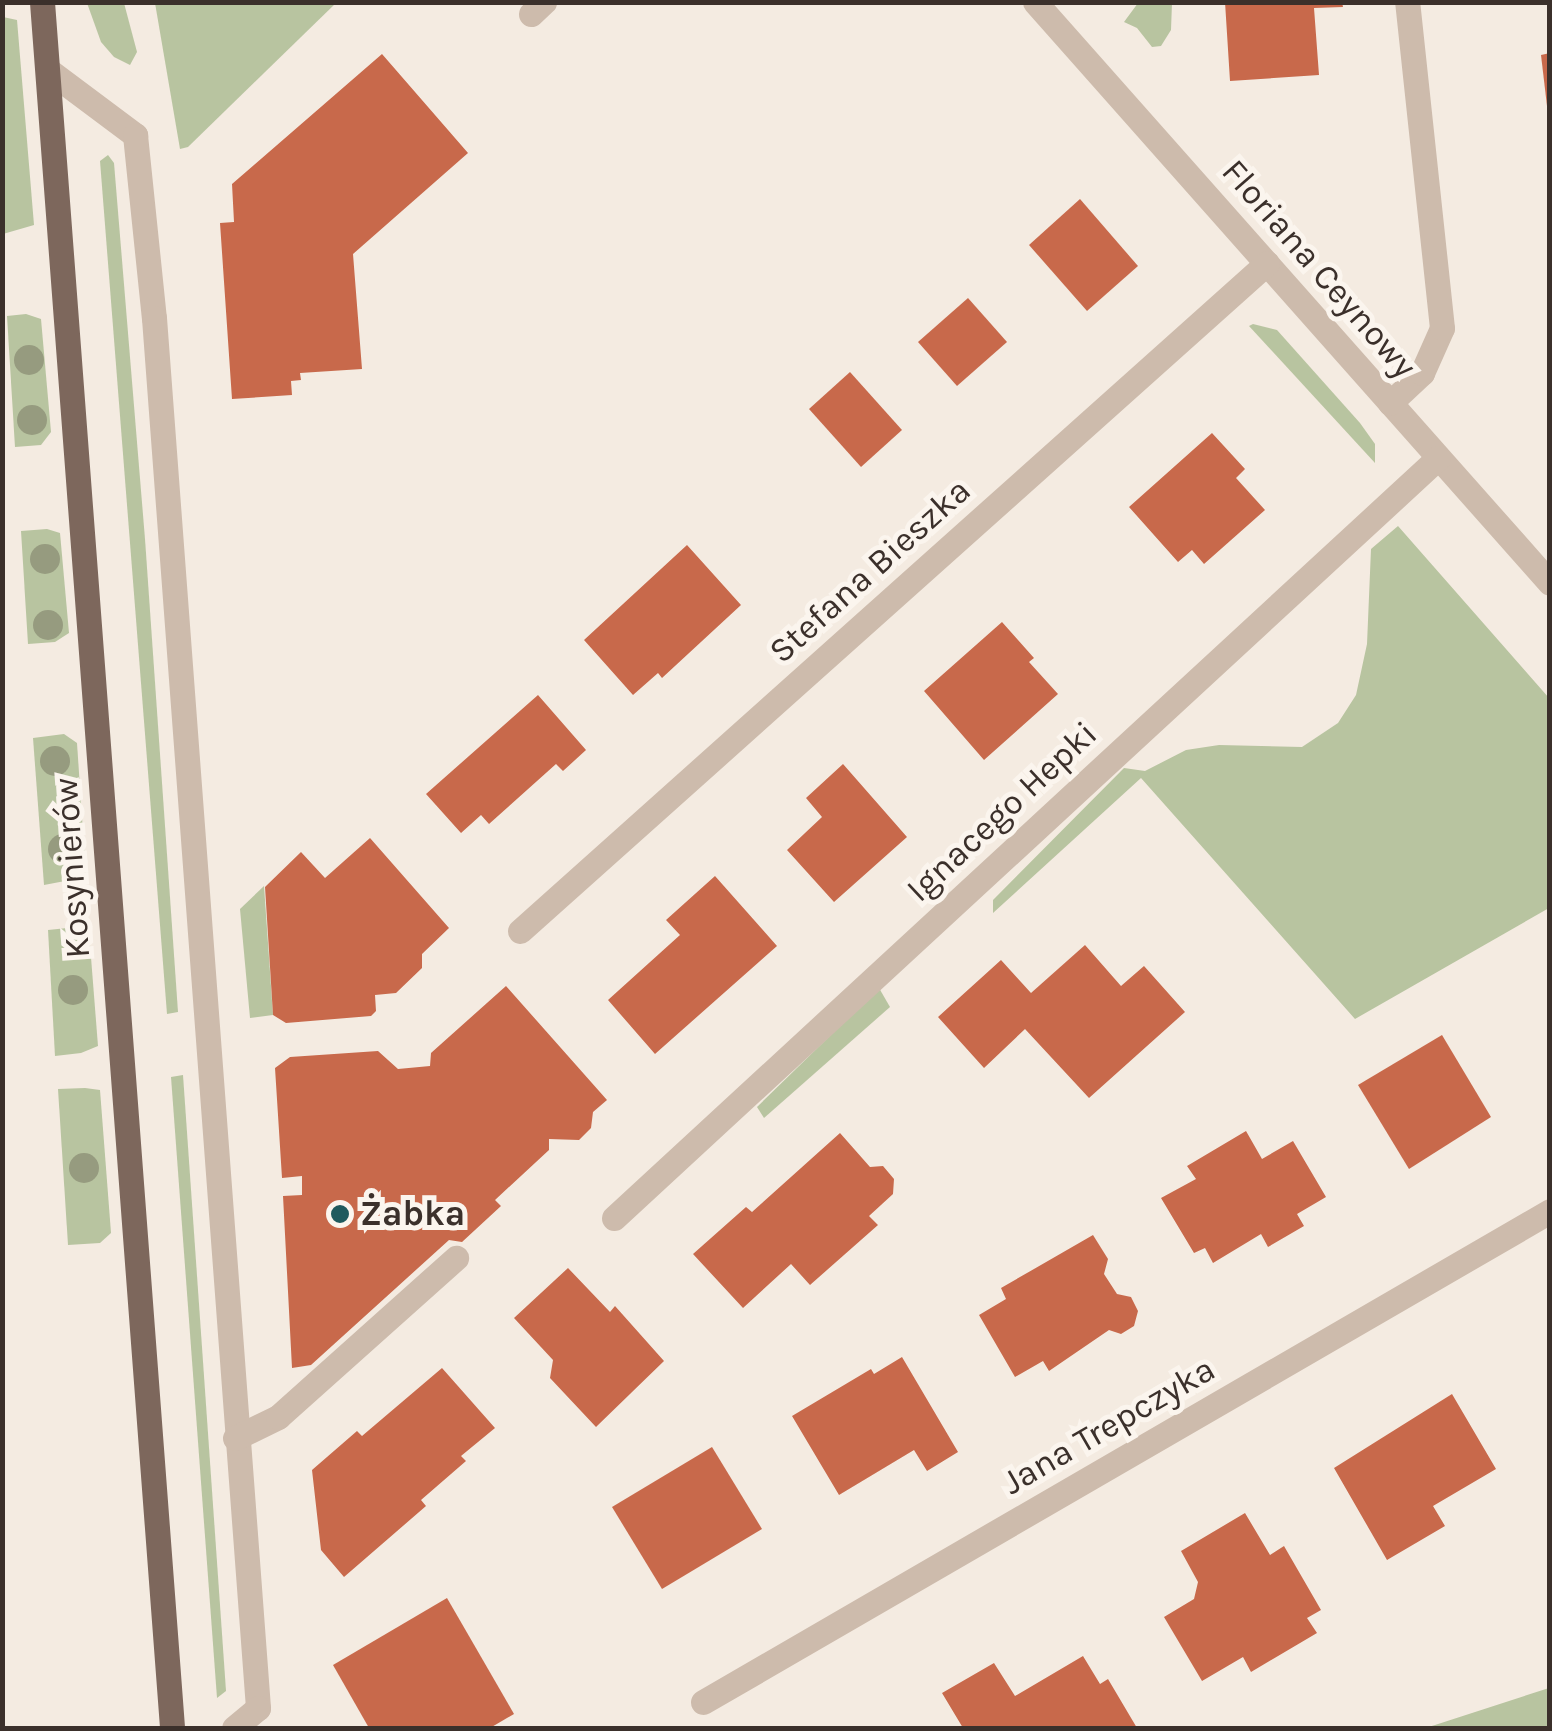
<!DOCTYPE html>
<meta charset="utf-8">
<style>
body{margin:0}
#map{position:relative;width:1552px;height:1731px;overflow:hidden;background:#f4ebe1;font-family:Karla,sans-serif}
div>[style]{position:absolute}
.green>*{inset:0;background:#b8c4a0}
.building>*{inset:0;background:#c8694b}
.minor>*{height:25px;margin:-12.5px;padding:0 12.5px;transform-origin:12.5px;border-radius:12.5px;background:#cdbbac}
.major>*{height:25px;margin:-12.5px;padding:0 12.5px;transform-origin:12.5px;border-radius:12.5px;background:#7d675c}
.trees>*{width:30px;height:30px;margin:-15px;border-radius:50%;background:#969b7f}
.dots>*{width:28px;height:28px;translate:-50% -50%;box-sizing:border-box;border:5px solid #fbf5ee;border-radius:50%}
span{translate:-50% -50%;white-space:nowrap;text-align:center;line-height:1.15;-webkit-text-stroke:10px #fbf5ee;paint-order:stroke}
.street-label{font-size:35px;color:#3b302b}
.poi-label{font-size:35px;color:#3b302b;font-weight:700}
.left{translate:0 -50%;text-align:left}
.frame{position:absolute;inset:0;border:5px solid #3b302b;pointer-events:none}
</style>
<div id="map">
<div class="green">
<div style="clip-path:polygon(87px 3px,124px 3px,137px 52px,130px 65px,114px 57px,101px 42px)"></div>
<div style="clip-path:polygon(155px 3px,155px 2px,336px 3px,188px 147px,180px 149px)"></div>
<div style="clip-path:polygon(1138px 3px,1172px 3px,1171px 30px,1161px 46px,1152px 47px,1137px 28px,1124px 22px)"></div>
<div style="clip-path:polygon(3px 17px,17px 20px,34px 225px,3px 234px)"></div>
<div style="clip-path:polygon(108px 155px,114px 163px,145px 539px,178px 1012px,167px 1014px,100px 161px)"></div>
<div style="clip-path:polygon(26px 314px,41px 319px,51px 432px,41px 445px,15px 447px,7px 316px)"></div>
<div style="clip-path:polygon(1253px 324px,1277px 330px,1360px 423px,1375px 444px,1375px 463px,1249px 326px)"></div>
<div style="clip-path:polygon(1398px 526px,1549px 698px,1549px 908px,1355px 1019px,1141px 778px,993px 913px,993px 900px,1124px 768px,1145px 771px,1186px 750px,1219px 745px,1302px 747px,1338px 723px,1356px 695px,1367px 644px,1371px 549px)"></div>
<div style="clip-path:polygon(47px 529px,60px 533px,69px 633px,55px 642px,28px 644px,21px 531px)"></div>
<div style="clip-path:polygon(64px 734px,77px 743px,86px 877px,44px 885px,33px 738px)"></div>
<div style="clip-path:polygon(264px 886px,273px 1015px,250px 1018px,240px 909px)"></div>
<div style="clip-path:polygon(77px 927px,89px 932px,98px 1046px,81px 1053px,55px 1056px,48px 930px)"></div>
<div style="clip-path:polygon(879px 988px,890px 1007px,764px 1118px,757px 1107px)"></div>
<div style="clip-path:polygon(183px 1075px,226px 1691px,217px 1698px,171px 1077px)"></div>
<div style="clip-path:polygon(85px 1088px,100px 1090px,111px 1233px,100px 1243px,68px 1245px,58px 1089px)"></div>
<div style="clip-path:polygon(1549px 1688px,1549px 1728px,1425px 1728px,1435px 1725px)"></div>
</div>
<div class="building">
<div style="clip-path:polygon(1225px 2px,1342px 2px,1343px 7px,1314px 8px,1319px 75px,1230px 81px)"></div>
<div style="clip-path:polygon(1550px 53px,1550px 106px,1547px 106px,1541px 55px)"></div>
<div style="clip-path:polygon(382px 54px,468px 153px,353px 254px,362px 369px,300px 373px,301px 380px,291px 381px,292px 395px,232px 399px,220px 223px,234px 222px,232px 184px)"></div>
<div style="clip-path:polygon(1080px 199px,1138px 266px,1087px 311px,1029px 245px)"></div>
<div style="clip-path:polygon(968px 298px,1007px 342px,957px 386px,918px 342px)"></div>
<div style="clip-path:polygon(850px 372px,902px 430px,861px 467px,809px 409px)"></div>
<div style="clip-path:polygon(1212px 433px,1245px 469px,1236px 478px,1265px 510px,1204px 564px,1192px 550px,1178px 562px,1129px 507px)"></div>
<div style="clip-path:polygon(687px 545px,741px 605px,662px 678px,658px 673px,633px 695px,584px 640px)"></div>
<div style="clip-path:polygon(1002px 622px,1034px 658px,1029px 662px,1058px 694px,984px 760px,924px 691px)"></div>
<div style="clip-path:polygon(538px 695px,586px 750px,563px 771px,556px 764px,489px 824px,481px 815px,461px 833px,426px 794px)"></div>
<div style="clip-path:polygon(843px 764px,907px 837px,834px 902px,787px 850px,822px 817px,806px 798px)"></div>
<div style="clip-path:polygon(370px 838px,449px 928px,422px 954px,422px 968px,396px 993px,375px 995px,376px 1011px,371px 1016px,286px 1023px,273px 1015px,265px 887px,301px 852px,325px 878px)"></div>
<div style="clip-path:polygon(715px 876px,777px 946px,655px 1054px,608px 1000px,680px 935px,666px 920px)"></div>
<div style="clip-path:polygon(1085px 945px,1121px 986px,1144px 966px,1185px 1012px,1089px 1098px,1025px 1029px,984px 1068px,938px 1017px,1001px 960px,1031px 993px)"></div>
<div style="clip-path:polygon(506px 986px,607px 1100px,593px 1112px,591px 1128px,579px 1140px,549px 1139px,549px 1150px,495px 1200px,501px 1206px,462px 1242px,449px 1240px,311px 1365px,292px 1368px,283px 1196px,302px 1195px,302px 1176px,282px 1178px,275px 1068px,290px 1057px,378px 1051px,398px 1069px,430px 1066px,431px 1053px)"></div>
<div style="clip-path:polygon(1442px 1035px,1491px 1117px,1409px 1169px,1358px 1085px)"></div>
<div style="clip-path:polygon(1246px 1131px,1262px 1159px,1293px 1141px,1326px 1197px,1297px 1214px,1304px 1226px,1268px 1247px,1261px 1234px,1213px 1263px,1205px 1248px,1194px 1253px,1161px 1198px,1196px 1179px,1187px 1166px)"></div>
<div style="clip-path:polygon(840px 1133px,870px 1167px,883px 1166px,894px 1179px,893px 1194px,869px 1216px,878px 1225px,810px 1285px,791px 1264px,743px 1308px,693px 1254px,746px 1207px,752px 1212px)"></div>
<div style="clip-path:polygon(1093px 1235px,1108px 1259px,1104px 1274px,1117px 1294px,1131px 1297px,1138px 1311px,1134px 1326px,1121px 1334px,1109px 1330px,1049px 1371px,1043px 1361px,1015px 1377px,979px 1315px,1006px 1299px,1001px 1288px)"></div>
<div style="clip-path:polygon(568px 1268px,610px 1312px,615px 1306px,664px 1361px,596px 1427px,550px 1378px,553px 1360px,514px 1318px)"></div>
<div style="clip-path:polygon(902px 1357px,958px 1452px,927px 1471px,914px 1450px,839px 1495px,792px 1416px,871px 1369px,874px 1374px)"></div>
<div style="clip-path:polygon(442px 1368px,495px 1428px,461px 1456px,466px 1461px,421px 1500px,426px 1506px,344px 1577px,321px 1550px,312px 1470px,357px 1431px,362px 1436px)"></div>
<div style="clip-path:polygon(1452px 1394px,1496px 1469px,1433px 1506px,1445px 1526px,1387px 1560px,1334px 1468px)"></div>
<div style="clip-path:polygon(712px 1447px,762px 1529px,662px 1589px,612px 1507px)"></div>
<div style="clip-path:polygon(1245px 1513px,1270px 1555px,1284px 1546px,1321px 1610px,1307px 1618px,1317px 1633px,1251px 1672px,1243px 1657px,1202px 1681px,1164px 1617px,1194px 1599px,1198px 1582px,1181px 1551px)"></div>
<div style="clip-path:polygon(447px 1598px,514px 1714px,490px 1728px,369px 1728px,333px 1665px)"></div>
<div style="clip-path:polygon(1083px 1656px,1100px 1684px,1108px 1679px,1137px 1728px,963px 1728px,942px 1693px,994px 1663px,1015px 1696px)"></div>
</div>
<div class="minor">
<div style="left:1035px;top:2px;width:776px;rotate:48.45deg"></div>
<div style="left:531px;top:14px;width:18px;rotate:-43deg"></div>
<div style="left:48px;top:70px;width:109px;rotate:36.8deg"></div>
<div style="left:135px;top:135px;width:184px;rotate:84.1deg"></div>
<div style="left:154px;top:318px;width:1394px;rotate:85.72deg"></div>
<div style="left:258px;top:1708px;width:31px;rotate:140deg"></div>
<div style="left:1390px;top:403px;width:44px;rotate:-43.2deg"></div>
<div style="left:1422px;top:373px;width:49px;rotate:-66deg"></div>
<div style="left:1442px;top:328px;width:328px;rotate:-96.1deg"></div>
<div style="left:520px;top:931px;width:1002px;rotate:-41.8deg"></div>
<div style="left:614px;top:1218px;width:1121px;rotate:-42.69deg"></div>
<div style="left:235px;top:1438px;width:48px;rotate:-26deg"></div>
<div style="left:278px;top:1417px;width:239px;rotate:-41.8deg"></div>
<div style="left:703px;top:1702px;width:979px;rotate:-30.1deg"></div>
</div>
<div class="major">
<div style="left:42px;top:2px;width:1731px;rotate:85.69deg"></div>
</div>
<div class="trees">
<div style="left:29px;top:360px"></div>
<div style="left:32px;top:420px"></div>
<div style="left:45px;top:559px"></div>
<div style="left:48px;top:625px"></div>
<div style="left:55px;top:761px"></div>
<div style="left:63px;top:849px"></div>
<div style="left:73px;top:990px"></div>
<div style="left:84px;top:1168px"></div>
</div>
<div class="dots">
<div style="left:340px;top:1214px;background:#1f5a5e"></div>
</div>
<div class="street-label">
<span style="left:1319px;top:269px;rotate:49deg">Floriana Ceynowy</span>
<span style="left:870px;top:571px;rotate:-42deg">Stefana Bieszka</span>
<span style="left:1002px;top:812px;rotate:-43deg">Ignacego Hepki</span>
<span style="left:72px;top:868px;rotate:-94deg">Kosynierów</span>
<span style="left:1109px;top:1426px;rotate:-30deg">Jana Trepczyka</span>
</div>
<div class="poi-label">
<span class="left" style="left:360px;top:1214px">Żabka</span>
</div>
<div class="frame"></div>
</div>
